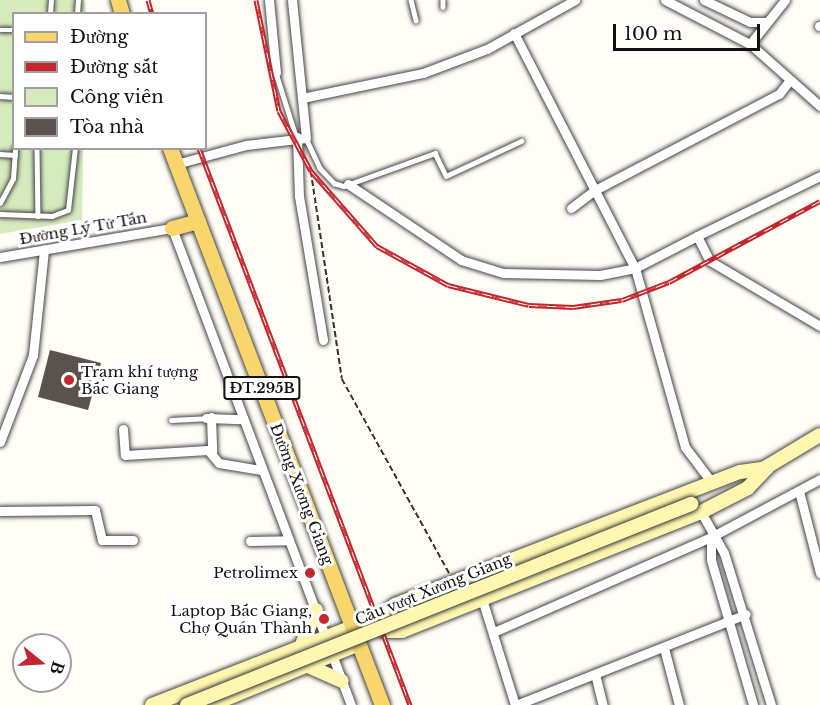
<!DOCTYPE html>
<meta charset="utf-8">
<style>
body{margin:0}
#map{position:relative;width:820px;height:705px;overflow:hidden;background:#fffdf5;font-family:"Libre Baskerville",serif}
div>[style]{position:absolute}
.green>*{inset:0;background:#d5ebbd}
.building>*{inset:0;background:#5a524d}
.path>*{height:1.5px;margin-top:-0.75px;transform-origin:0;background:repeating-linear-gradient(90deg,#333 0 6px,transparent 0 9px)}
.roads{filter:drop-shadow(0 0 2px #444) drop-shadow(0 0 2px #444)}
.lane>*{height:4.5px;margin:-2.25px;padding:0 2.25px;transform-origin:2.25px;border-radius:2.25px;background:#fff}
.street>*{height:9px;margin:-4.5px;padding:0 4.5px;transform-origin:4.5px;border-radius:4.5px;background:#fff}
.secondary>*{height:14px;margin:-7px;padding:0 7px;transform-origin:7px;border-radius:7px;background:#fff6b0}
.primary>*{height:15px;margin:-7.5px;padding:0 7.5px;transform-origin:7.5px;border-radius:7.5px;background:#f9d66b}
.rail>*{height:5px;margin-top:-2.5px;transform-origin:0;background:repeating-linear-gradient(90deg,#fff 0 9px,#c4262e 0 18px);box-sizing:border-box;border-block:2px solid #c4262e}
.bridges{filter:drop-shadow(0 0 2px #333) drop-shadow(0 0 2px #333)}
.secondary-bridge>*{height:14px;margin:-7px;padding:0 7px;transform-origin:7px;border-radius:7px;background:#fff6b0}
.dots>*{width:16px;height:16px;translate:-50% -50%;box-sizing:border-box;border:3px solid #fff;border-radius:50%}
span{translate:-50% -50%;white-space:nowrap;text-align:center;line-height:1.15;-webkit-text-stroke:6px #fff;paint-order:stroke}
.shield-label span{padding:2px 4px;background:#fff;border:2px solid;border-radius:4px;-webkit-text-stroke-width:0}
.shield-label{font-size:14px;color:#111;font-weight:700}
.street-label{font-size:15px;color:#111}
.poi-label{font-size:15px;color:#111}
.left{translate:0 -50%;text-align:left}
.right{translate:-100% -50%;text-align:right}
.legend{position:absolute;left:12px;top:12px;width:195px;height:138px;box-sizing:border-box;background:#fff;border:2px solid #a0a0a0;margin:0;padding:8px 10px;list-style:none;font-size:18px;color:#111}
.legend li{display:flex;align-items:center;gap:12px;height:30px}
.legend b{width:30px;border:2px solid #a0a0a0}
.north{position:absolute;left:12px;top:633px;width:60px;height:60px;box-sizing:border-box;background:#fff;border:2px solid #a0a0a0;border-radius:50%;rotate:108deg;font-size:16px;font-weight:700;line-height:24px;text-align:center;color:#111}
.north::after{content:'';display:block;margin:auto;width:21px;height:27px;background:#c4262e;clip-path:polygon(50% 0,100% 100%,50% 72%,0 100%)}
.scale{position:absolute;left:613px;top:24px;width:147px;height:27px;box-sizing:border-box;border:3px solid #111;border-top:0;padding-left:8px;font-size:18px;line-height:21px;white-space:nowrap;color:#111;-webkit-text-stroke:4px #fff;paint-order:stroke}
</style>
<div id="map">
<div class="green">
<div style="clip-path:polygon(0 0,84px 0,86px 13px,14px 14px,14px 148px,83px 149px,82px 220px,0 234px)"></div>
</div>
<div class="building">
<div style="clip-path:polygon(50px 350px,101px 363px,88px 410px,38px 397px)"></div>
</div>
<div class="path">
<div style="left:311px;top:171px;width:210px;rotate:81.5deg"></div>
<div style="left:342px;top:379px;width:222px;rotate:61.1deg"></div>
</div>
<div class="roads">
<div class="lane">
<div style="left:411px;top:0;width:21px;rotate:76deg"></div>
<div style="left:443px;top:0;width:7px;rotate:90deg"></div>
<div style="left:50px;top:14px;width:14px;rotate:-86deg"></div>
<div style="left:77px;top:14px;width:14px;rotate:-86deg"></div>
<div style="left:0;top:30px;width:14px"></div>
<div style="left:276px;top:73px;width:66px;rotate:72.4deg"></div>
<div style="left:0;top:96px;width:14px;rotate:4deg"></div>
<div style="left:306px;top:138px;width:33px;rotate:65deg"></div>
<div style="left:320px;top:168px;width:21px;rotate:47deg"></div>
<div style="left:334px;top:183px;width:10px;rotate:17deg"></div>
<div style="left:344px;top:186px;width:97px;rotate:-19.9deg"></div>
<div style="left:435px;top:153px;width:25px;rotate:64deg"></div>
<div style="left:446px;top:176px;width:83px;rotate:-25deg"></div>
<div style="left:37px;top:148px;width:68px;rotate:89.2deg"></div>
<div style="left:0;top:154px;width:15px;rotate:4deg"></div>
<div style="left:0;top:203px;width:27px;rotate:-62deg"></div>
<div style="left:13px;top:179px;width:31px;rotate:-86deg"></div>
<div style="left:0;top:214px;width:52px;rotate:2.2deg"></div>
<div style="left:52px;top:216px;width:17px;rotate:-21deg"></div>
<div style="left:68px;top:210px;width:62px;rotate:-83.6deg"></div>
<div style="left:171px;top:420px;width:35px;rotate:-3deg"></div>
</div>
<div class="street">
<div style="left:269px;top:0;width:73px;rotate:84.5deg"></div>
<div style="left:665px;top:0;width:96px;rotate:27.4deg"></div>
<div style="left:704px;top:0;width:51px;rotate:25.6deg"></div>
<div style="left:750px;top:22px;width:17px"></div>
<div style="left:785px;top:0;width:56px;rotate:128.5deg"></div>
<div style="left:750px;top:44px;width:94px;rotate:41.5deg"></div>
<div style="left:819px;top:26px;width:1px"></div>
<div style="left:514px;top:33px;width:264px;rotate:62.8deg"></div>
<div style="left:635px;top:268px;width:186px;rotate:74.4deg"></div>
<div style="left:685px;top:447px;width:46px;rotate:52.9deg"></div>
<div style="left:302px;top:98px;width:124px;rotate:-11.7deg"></div>
<div style="left:423px;top:73px;width:68px;rotate:-20.6deg"></div>
<div style="left:487px;top:49px;width:101px;rotate:-29.1deg"></div>
<div style="left:297px;top:137px;width:59px;rotate:88.1deg"></div>
<div style="left:299px;top:196px;width:146px;rotate:80.5deg"></div>
<div style="left:176px;top:164px;width:73px;rotate:-15.2deg"></div>
<div style="left:246px;top:145px;width:60px;rotate:-6.7deg"></div>
<div style="left:306px;top:138px;width:139px;rotate:-95.8deg"></div>
<div style="left:820px;top:176px;width:137px;rotate:154deg"></div>
<div style="left:697px;top:236px;width:28px;rotate:63deg"></div>
<div style="left:710px;top:261px;width:128px;rotate:30.6deg"></div>
<div style="left:348px;top:184px;width:136px;rotate:33.9deg"></div>
<div style="left:461px;top:260px;width:44px;rotate:17.2deg"></div>
<div style="left:503px;top:273px;width:97px;rotate:1.2deg"></div>
<div style="left:600px;top:275px;width:36px;rotate:-11deg"></div>
<div style="left:635px;top:268px;width:70px;rotate:-27.3deg"></div>
<div style="left:571px;top:208px;width:30px;rotate:-37deg"></div>
<div style="left:595px;top:190px;width:208px;rotate:-27.6deg"></div>
<div style="left:779px;top:94px;width:18px;rotate:-52deg"></div>
<div style="left:0;top:257px;width:174px;rotate:-9.6deg"></div>
<div style="left:172px;top:228px;width:509px;rotate:69.43deg"></div>
<div style="left:211px;top:417px;width:35px;rotate:88deg"></div>
<div style="left:206px;top:418px;width:36px;rotate:2deg"></div>
<div style="left:123px;top:429px;width:26px;rotate:86deg"></div>
<div style="left:125px;top:455px;width:83px;rotate:-3.4deg"></div>
<div style="left:208px;top:450px;width:17px;rotate:50deg"></div>
<div style="left:219px;top:463px;width:43px;rotate:9.5deg"></div>
<div style="left:0;top:442px;width:93px;rotate:-69.2deg"></div>
<div style="left:33px;top:355px;width:106px;rotate:-84deg"></div>
<div style="left:799px;top:491px;width:85px;rotate:75.6deg"></div>
<div style="left:0;top:511px;width:95px;rotate:-0.6deg"></div>
<div style="left:95px;top:510px;width:31px;rotate:77deg"></div>
<div style="left:102px;top:540px;width:31px"></div>
<div style="left:701px;top:512px;width:47px;rotate:60.7deg"></div>
<div style="left:724px;top:553px;width:159px;rotate:72.8deg"></div>
<div style="left:711px;top:537px;width:23px;rotate:90deg"></div>
<div style="left:711px;top:560px;width:151px;rotate:73.8deg"></div>
<div style="left:250px;top:541px;width:39px;rotate:-1deg"></div>
<div style="left:482px;top:599px;width:111px;rotate:72.7deg"></div>
<div style="left:496px;top:631px;width:235px;rotate:-23.6deg"></div>
<div style="left:711px;top:537px;width:123px;rotate:-28deg"></div>
<div style="left:664px;top:648px;width:59px;rotate:75.3deg"></div>
<div style="left:595px;top:674px;width:32px;rotate:76deg"></div>
<div style="left:516px;top:705px;width:247px;rotate:-21.6deg"></div>
</div>
<div class="secondary">
<div style="left:767px;top:468px;width:28px;rotate:134deg"></div>
<div style="left:748px;top:488px;width:53px;rotate:152.9deg"></div>
<div style="left:701px;top:512px;width:322px;rotate:158.3deg"></div>
<div style="left:402px;top:631px;width:17px;rotate:180deg"></div>
<div style="left:385px;top:631px;width:16px;rotate:-105deg"></div>
<div style="left:381px;top:616px;width:18px;rotate:-38deg"></div>
<div style="left:395px;top:605px;width:370px;rotate:-21.1deg"></div>
<div style="left:740px;top:472px;width:27px;rotate:-8deg"></div>
<div style="left:760px;top:471px;width:70px;rotate:-31deg"></div>
<div style="left:301px;top:647px;width:40px;rotate:-68deg"></div>
<div style="left:306px;top:665px;width:39px;rotate:24deg"></div>
<div style="left:152px;top:705px;width:215px;rotate:-21.3deg"></div>
<div style="left:211px;top:705px;width:160px;rotate:-22.4deg"></div>
</div>
<div class="primary">
<div style="left:118px;top:0;width:15px;rotate:74deg"></div>
<div style="left:170px;top:148px;width:596px;rotate:69.16deg"></div>
<div style="left:172px;top:228px;width:27px;rotate:-15deg"></div>
</div>
</div>
<div class="rail">
<div style="left:148px;top:0;width:15px;rotate:74deg"></div>
<div style="left:256px;top:0;width:113px;rotate:78.3deg"></div>
<div style="left:279px;top:111px;width:68px;rotate:61.9deg"></div>
<div style="left:311px;top:171px;width:100px;rotate:48.7deg"></div>
<div style="left:377px;top:246px;width:81px;rotate:28.8deg"></div>
<div style="left:448px;top:285px;width:83px;rotate:13.9deg"></div>
<div style="left:529px;top:305px;width:44px;rotate:2.6deg"></div>
<div style="left:573px;top:307px;width:49px;rotate:-8.1deg"></div>
<div style="left:622px;top:300px;width:50px;rotate:-21deg"></div>
<div style="left:669px;top:282px;width:171px;rotate:-28.2deg"></div>
<div style="left:199px;top:148px;width:596px;rotate:69.25deg"></div>
</div>
<div class="bridges">
<div class="secondary-bridge">
<div style="left:187px;top:705px;width:543px;rotate:-21.74deg"></div>
</div>
</div>
<div class="dots">
<div style="left:69px;top:380px;background:#c4262e"></div>
<div style="left:310px;top:573px;background:#c4262e"></div>
<div style="left:324px;top:619px;background:#c4262e"></div>
</div>
<div class="shield-label">
<span style="left:262px;top:388px">ĐT.295B</span>
</div>
<div class="street-label">
<span style="left:83px;top:228px;rotate:-10deg">Đường Lý Tử Tấn</span>
<span style="left:302px;top:494px;rotate:69deg">Đường Xương Giang</span>
<span style="left:433px;top:589px;rotate:-22deg">Cầu vượt Xương Giang</span>
</div>
<div class="poi-label">
<span class="left" style="left:81px;top:380px">Trạm khí tượng<br>Bắc Giang</span>
<span class="right" style="left:298px;top:573px">Petrolimex</span>
<span class="right" style="left:312px;top:619px">Laptop Bắc Giang,<br>Chợ Quán Thành</span>
</div>
<ul class="legend">
<li><b style="height:8px;background:#f9d66b"></b>Đường</li>
<li><b style="height:8px;background:#c4262e"></b>Đường sắt</li>
<li><b style="height:16px;background:#d5ebbd"></b>Công viên</li>
<li><b style="height:16px;background:#5a524d"></b>Tòa nhà</li>
</ul>
<div class="north">B</div>
<div class="scale">100 m</div>
</div>
